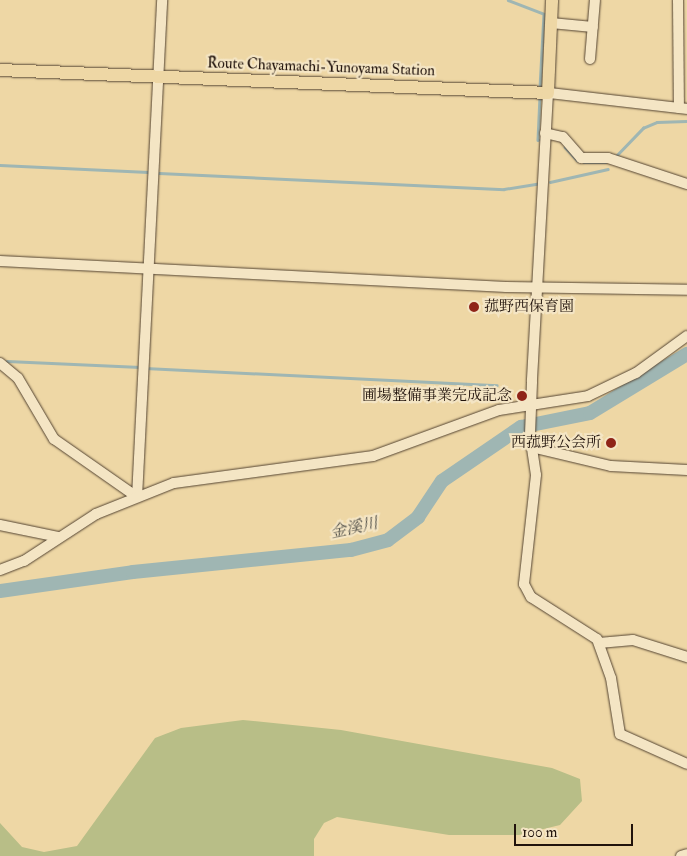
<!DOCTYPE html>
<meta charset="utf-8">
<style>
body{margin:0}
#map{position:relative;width:687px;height:856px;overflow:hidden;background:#eed7a5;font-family:"IM FELL Double Pica","Noto Serif JP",serif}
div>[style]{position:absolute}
.green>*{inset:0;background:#b8be87}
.stream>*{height:2.5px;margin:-1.25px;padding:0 1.25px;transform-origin:1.25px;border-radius:1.25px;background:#9fb6b3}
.river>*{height:14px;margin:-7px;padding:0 7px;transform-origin:7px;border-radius:7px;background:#9fb6b3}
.roads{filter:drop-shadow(0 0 1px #544432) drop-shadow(0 0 1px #544432)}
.minor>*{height:10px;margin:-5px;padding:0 5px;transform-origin:5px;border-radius:5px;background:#f4e5c4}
.major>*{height:12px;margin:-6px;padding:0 6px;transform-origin:6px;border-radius:6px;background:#eed7a5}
.dots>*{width:14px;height:14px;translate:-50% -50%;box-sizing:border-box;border:2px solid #f4e5c4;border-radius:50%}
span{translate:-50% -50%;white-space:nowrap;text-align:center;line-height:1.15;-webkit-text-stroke:4.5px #f4e5c4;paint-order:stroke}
.street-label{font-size:15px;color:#21130c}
.poi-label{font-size:15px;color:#21130c}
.left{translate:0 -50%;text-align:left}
.right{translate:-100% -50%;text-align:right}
.water-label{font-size:16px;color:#4d4c46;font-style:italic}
.scale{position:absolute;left:514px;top:824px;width:119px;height:22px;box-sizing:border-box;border:2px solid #21130c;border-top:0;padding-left:6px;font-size:15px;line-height:18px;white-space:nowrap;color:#21130c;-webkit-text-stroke:4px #f4e5c4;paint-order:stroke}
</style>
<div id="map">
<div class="green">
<div style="clip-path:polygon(243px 720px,341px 730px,552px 768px,580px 779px,582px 801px,560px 825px,519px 835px,449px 835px,337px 817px,324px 823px,314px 839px,314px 856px,0 856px,0 823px,22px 847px,44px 852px,77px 846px,155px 738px,181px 728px)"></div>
</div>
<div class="stream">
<div style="left:508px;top:0;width:39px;rotate:21deg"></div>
<div style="left:544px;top:14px;width:74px;rotate:93.1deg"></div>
<div style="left:540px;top:96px;width:44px;rotate:92.6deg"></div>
<div style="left:538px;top:140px;width:5px"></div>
<div style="left:565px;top:147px;width:18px;rotate:47deg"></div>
<div style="left:614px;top:158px;width:42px;rotate:-46deg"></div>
<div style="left:643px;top:128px;width:15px;rotate:-23deg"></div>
<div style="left:657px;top:122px;width:30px;rotate:-2deg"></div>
<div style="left:584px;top:163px;width:22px"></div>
<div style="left:0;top:165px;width:148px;rotate:2.7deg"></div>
<div style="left:159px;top:173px;width:345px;rotate:2.7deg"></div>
<div style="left:504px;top:189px;width:33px;rotate:-9deg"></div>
<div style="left:550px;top:182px;width:59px;rotate:-12.6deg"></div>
<div style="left:7px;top:361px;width:133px;rotate:2.6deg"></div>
<div style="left:145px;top:368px;width:352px;rotate:2.8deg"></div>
</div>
<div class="river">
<div style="left:0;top:591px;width:134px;rotate:-8.1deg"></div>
<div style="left:133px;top:572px;width:219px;rotate:-5.8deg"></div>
<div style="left:351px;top:550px;width:38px;rotate:-15deg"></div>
<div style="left:388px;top:540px;width:38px;rotate:-37deg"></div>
<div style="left:418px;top:517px;width:43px;rotate:-56.3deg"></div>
<div style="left:442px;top:481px;width:96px;rotate:-34.4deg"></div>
<div style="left:521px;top:427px;width:70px;rotate:-11.5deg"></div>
<div style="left:590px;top:413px;width:114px;rotate:-31.3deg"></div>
</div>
<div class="roads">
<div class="minor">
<div style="left:678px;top:0;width:108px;rotate:89.5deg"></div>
<div style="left:551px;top:23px;width:42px;rotate:5.4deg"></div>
<div style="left:590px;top:59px;width:59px;rotate:-85.2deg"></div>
<div style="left:687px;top:109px;width:140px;rotate:-173.4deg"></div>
<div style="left:548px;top:93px;width:289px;rotate:93.2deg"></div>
<div style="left:532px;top:382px;width:53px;rotate:92.2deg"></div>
<div style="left:530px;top:435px;width:40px;rotate:81.5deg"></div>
<div style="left:536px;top:475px;width:110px;rotate:96.3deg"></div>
<div style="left:524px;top:584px;width:15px;rotate:62deg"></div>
<div style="left:531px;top:597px;width:78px;rotate:32.5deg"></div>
<div style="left:597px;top:639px;width:41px;rotate:70.3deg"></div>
<div style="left:611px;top:678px;width:57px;rotate:80.9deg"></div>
<div style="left:620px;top:734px;width:73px;rotate:24.1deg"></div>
<div style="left:545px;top:133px;width:18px;rotate:13deg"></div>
<div style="left:563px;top:137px;width:28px;rotate:49deg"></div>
<div style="left:581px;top:158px;width:27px"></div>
<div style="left:608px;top:158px;width:83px;rotate:18.2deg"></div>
<div style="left:0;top:261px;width:507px;rotate:2.94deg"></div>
<div style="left:506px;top:287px;width:181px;rotate:0.9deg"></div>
<div style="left:0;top:363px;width:23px;rotate:40deg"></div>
<div style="left:18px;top:378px;width:71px;rotate:59.5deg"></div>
<div style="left:54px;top:439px;width:101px;rotate:34.9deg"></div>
<div style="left:531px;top:447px;width:82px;rotate:13.4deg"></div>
<div style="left:611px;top:466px;width:76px;rotate:3deg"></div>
<div style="left:137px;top:497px;width:498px;rotate:-87.1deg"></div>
<div style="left:0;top:525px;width:59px;rotate:11.7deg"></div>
<div style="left:0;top:570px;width:26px;rotate:-21deg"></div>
<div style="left:24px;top:561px;width:86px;rotate:-33.1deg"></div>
<div style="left:96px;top:514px;width:84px;rotate:-21.7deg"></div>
<div style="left:174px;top:483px;width:201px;rotate:-7.7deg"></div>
<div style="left:373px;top:456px;width:134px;rotate:-20.1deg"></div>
<div style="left:499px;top:410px;width:90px;rotate:-8.9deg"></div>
<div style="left:588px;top:396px;width:53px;rotate:-25.6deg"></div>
<div style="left:636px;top:373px;width:63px;rotate:-36deg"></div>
<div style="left:599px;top:643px;width:34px;rotate:-5deg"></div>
<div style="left:633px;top:640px;width:57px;rotate:17.5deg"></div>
<div style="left:681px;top:856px;width:6px;rotate:-18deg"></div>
</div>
<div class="major">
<div style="left:0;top:70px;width:548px;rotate:2.4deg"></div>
<div style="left:548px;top:93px;width:93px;rotate:-87.5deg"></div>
</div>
</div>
<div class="dots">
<div style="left:474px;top:307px;background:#8f2418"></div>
<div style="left:522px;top:396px;background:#8f2418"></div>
<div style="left:611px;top:443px;background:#8f2418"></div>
</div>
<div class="street-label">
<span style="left:321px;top:67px;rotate:2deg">Route Chayamachi-Yunoyama Station</span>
</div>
<div class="poi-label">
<span class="left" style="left:484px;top:307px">菰野西保育園</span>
<span class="right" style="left:512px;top:396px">圃場整備事業完成記念</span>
<span class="right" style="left:601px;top:443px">西菰野公会所</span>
</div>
<div class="water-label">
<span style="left:354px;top:528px;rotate:-12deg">金溪川</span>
</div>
<div class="scale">100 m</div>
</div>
